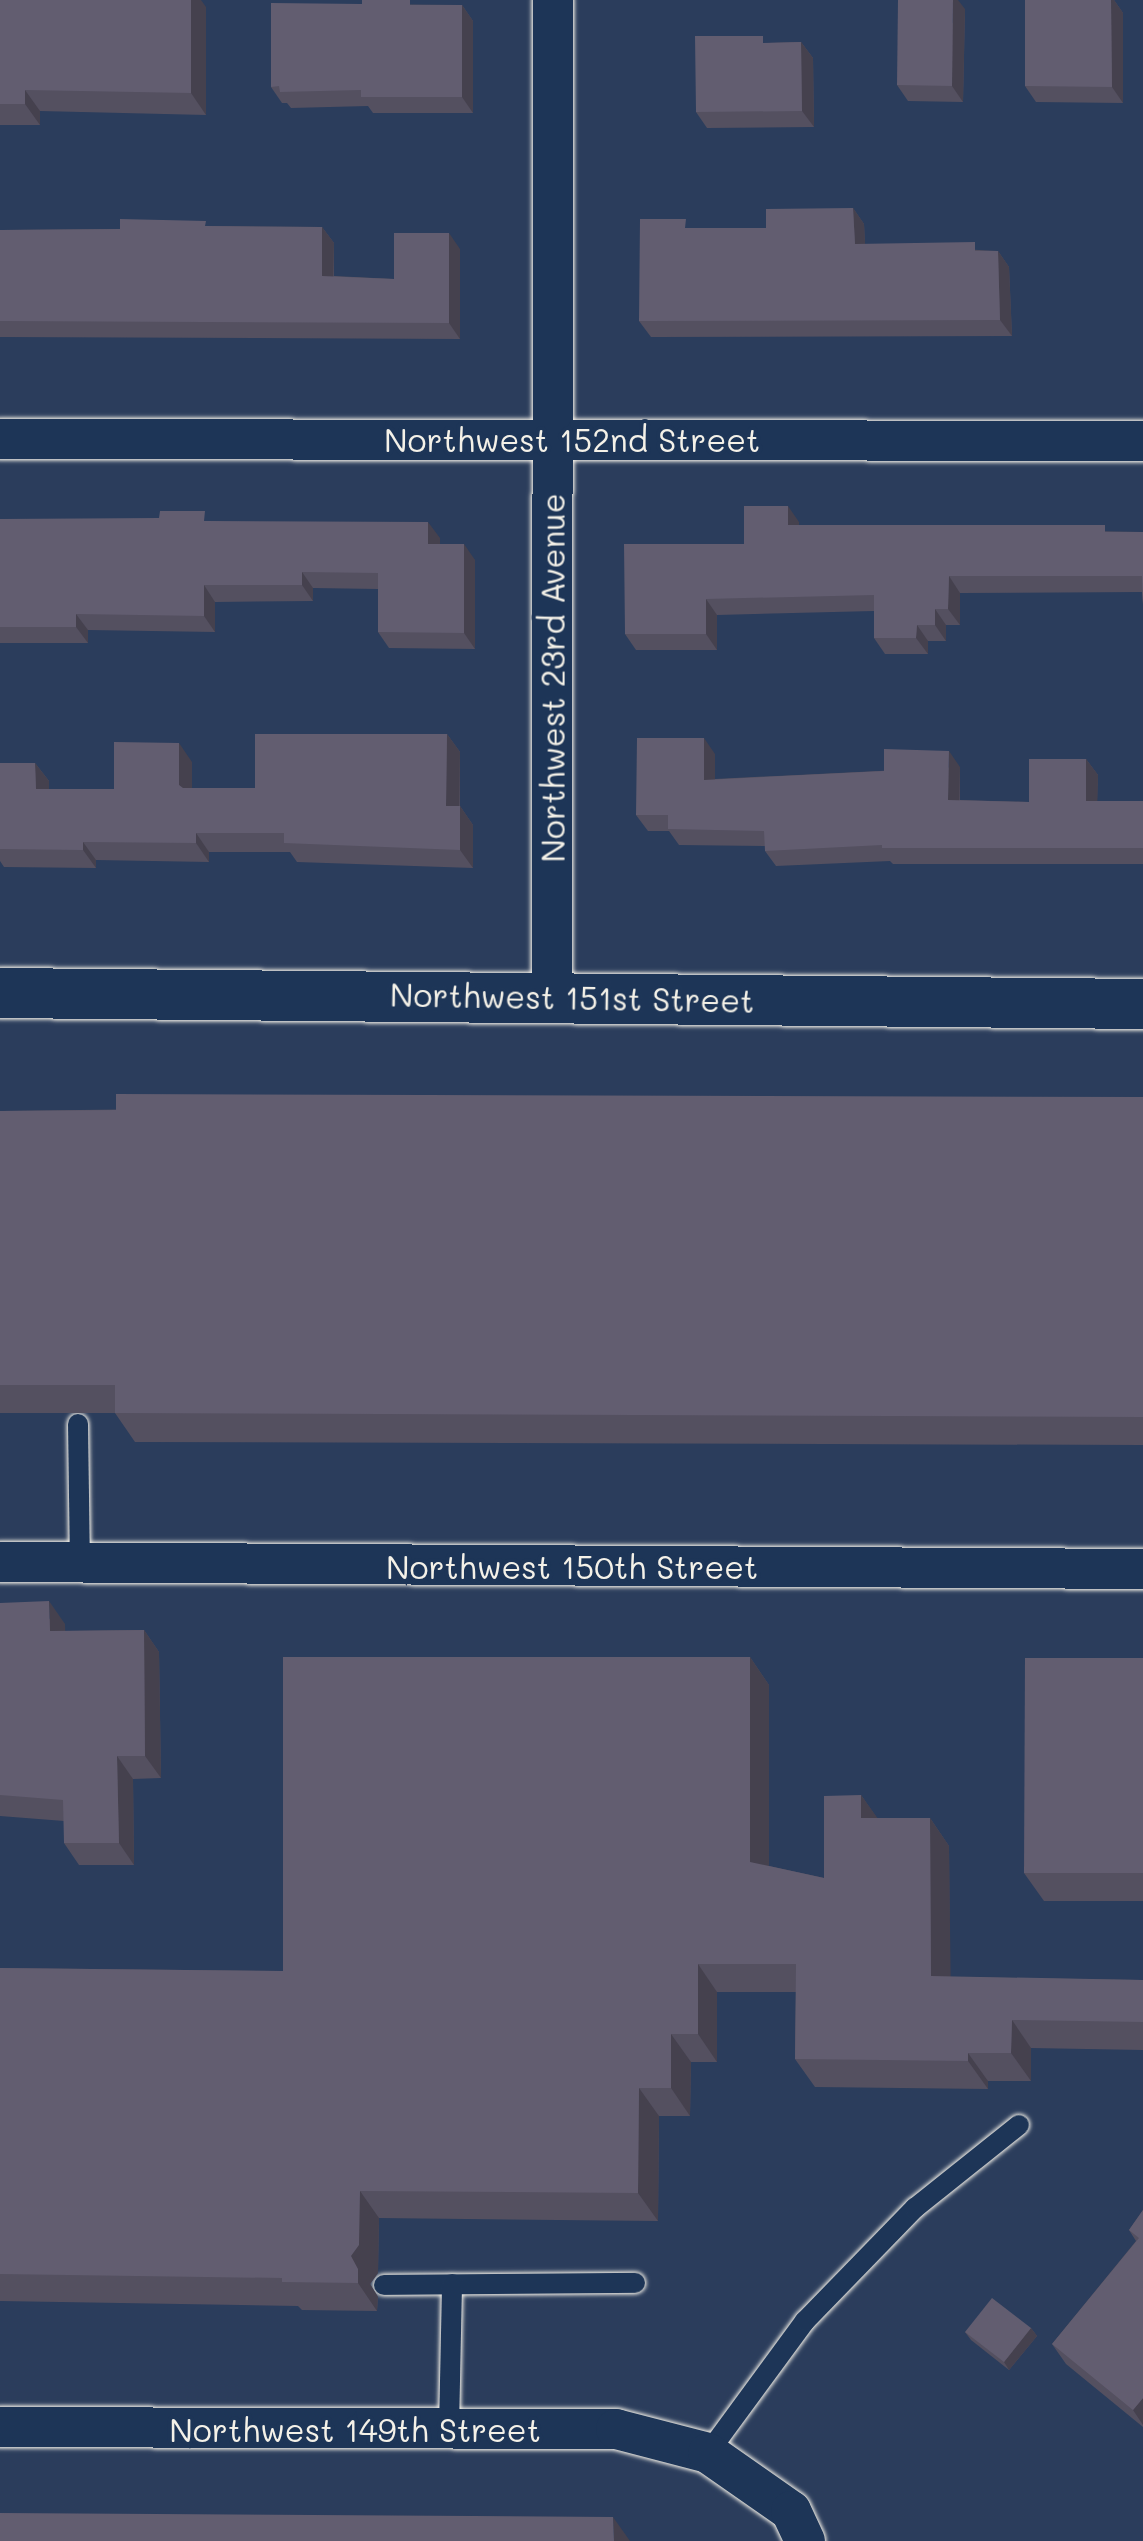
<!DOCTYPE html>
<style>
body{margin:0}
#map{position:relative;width:1143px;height:2541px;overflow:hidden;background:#2b3d5c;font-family:Mali,sans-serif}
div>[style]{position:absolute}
.roads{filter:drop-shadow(0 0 2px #f4f1e8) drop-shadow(0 0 2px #f4f1e8)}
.service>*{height:20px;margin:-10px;padding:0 10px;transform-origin:10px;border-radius:10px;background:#1d3557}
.minor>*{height:40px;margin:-20px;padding:0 20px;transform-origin:20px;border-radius:20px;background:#1d3557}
.tertiary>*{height:50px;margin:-25px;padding:0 25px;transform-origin:25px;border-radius:25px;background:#1d3557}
.wall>*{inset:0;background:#545060}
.shaded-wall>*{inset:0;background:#45414e}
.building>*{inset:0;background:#625d70}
span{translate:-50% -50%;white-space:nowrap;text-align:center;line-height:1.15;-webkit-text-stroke:8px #1d3557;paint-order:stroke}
.street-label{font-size:32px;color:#f4f1e8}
</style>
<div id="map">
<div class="roads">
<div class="service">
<div style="left:78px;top:1424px;width:138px;rotate:89.2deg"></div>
<div style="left:384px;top:2285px;width:251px;rotate:-0.5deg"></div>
<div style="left:449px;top:2429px;width:145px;rotate:-88.8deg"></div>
<div style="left:708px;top:2453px;width:164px;rotate:-53.7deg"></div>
<div style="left:805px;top:2321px;width:158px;rotate:-45.8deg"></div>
<div style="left:915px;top:2208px;width:133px;rotate:-38.6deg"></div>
</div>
<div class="minor">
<div style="left:0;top:439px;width:1143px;rotate:0.1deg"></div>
<div style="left:552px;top:997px;width:997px;rotate:-89.94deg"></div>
<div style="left:0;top:1562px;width:1143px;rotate:0.35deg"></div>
<div style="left:0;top:2427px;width:616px;rotate:0.19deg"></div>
<div style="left:616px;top:2429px;width:95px;rotate:14.6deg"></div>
<div style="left:708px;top:2453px;width:101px;rotate:34.9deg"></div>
<div style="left:791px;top:2511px;width:33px;rotate:65deg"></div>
</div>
<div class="tertiary">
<div style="left:0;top:993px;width:1143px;rotate:0.55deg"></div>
</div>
</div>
<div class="wall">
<div style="clip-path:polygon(0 0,206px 7px,206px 115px,40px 111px,40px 125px,0 125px)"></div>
<div style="clip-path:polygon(1025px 0,1114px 0,1123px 13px,1123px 103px,1036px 102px,1025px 86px)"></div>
<div style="clip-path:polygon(362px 4px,462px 5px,473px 21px,473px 113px,373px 113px,368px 106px,291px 108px,287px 103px,282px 103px,271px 87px)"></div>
<div style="clip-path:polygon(965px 9px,963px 102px,908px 101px,897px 85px)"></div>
<div style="clip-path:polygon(801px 42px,813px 58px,814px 127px,707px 128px,696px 112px,767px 43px)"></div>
<div style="clip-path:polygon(853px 208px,864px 224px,865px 244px,998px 251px,1009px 267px,1012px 336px,651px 337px,639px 321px,692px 228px,766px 228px)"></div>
<div style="clip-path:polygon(209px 226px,322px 227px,334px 243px,334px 276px,394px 279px,460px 249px,460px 339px,0 337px,0 230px,120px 229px)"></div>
<div style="clip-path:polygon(0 519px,211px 521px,440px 538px,440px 544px,475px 560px,475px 649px,389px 648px,378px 632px,378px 589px,313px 588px,313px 601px,215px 602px,215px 632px,88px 630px,88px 643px,0 643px)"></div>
<div style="clip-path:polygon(799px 522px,799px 525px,1143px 532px,1143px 605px,1142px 592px,960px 593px,960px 625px,946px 625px,946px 641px,928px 641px,928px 654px,885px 654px,874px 638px,874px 611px,717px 615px,717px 650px,636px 650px,625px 634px,744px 544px)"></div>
<div style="clip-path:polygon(447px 734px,460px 752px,460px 806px,473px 825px,473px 868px,297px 862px,290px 852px,209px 852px,209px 862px,96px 860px,96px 868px,4px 867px,0 861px,0 763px,35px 763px,49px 781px,49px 789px,114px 789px,192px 762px,192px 788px,255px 788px)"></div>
<div style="clip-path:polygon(715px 754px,715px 779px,960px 767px,960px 800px,1029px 802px,1086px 759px,1098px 775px,1097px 801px,1143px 801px,1143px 864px,893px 864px,890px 861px,776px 866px,765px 851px,765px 846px,679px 845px,669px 831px,648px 831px,636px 815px)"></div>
<div style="clip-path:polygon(1143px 1097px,1143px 1445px,135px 1442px,115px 1413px,0 1413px,0 1111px)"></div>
<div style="clip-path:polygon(0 1603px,65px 1624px,65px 1631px,144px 1630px,159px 1652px,161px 1778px,133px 1779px,134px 1865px,79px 1865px,64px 1843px,64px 1821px,0 1816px)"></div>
<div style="clip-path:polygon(750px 1657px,769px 1685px,769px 1866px,824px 1878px,861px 1795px,877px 1818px,930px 1818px,949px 1846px,950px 1977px,1143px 1980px,1143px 2050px,1031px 2048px,1031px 2081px,988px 2081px,988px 2089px,815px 2087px,795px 2059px,796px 1992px,717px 1992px,717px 2062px,691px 2062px,690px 2116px,659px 2116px,658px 2221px,379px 2218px,378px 2273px,370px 2284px,378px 2297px,377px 2311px,302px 2310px,298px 2306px,0 2301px,0 1968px,283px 1971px)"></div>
<div style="clip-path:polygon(1143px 1658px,1143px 1901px,1044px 1901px,1024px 1873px)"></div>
<div style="clip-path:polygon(1143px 2210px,1143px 2427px,1066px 2364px,1052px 2344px,1136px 2241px,1129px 2230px)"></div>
<div style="clip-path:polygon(1031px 2328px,1037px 2336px,1009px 2370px,971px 2340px,965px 2332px)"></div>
</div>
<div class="shaded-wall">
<div style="clip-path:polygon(191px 0,201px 0,206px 7px,206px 115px,191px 93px)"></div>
<div style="clip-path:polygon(953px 0,958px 0,965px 9px,963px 102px,952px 86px)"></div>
<div style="clip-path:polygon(1111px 0,1114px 0,1123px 13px,1123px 103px,1112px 87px)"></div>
<div style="clip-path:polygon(462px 5px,473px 21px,473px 113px,462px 97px)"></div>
<div style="clip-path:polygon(801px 42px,813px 58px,814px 127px,802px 111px)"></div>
<div style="clip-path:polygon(25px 90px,40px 111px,40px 125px,25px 104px)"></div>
<div style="clip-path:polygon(853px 208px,864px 224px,866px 260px,855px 244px)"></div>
<div style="clip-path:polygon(322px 227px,334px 243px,333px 292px,322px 276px)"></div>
<div style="clip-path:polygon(449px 233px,460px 249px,460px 339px,449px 323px)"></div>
<div style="clip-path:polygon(998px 251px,1009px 267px,1012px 336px,1000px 320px)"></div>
<div style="clip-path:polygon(788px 506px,799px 522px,799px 541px,788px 525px)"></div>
<div style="clip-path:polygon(428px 522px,440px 538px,440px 560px,428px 544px)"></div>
<div style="clip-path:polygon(464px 544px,475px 560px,475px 649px,464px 633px)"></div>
<div style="clip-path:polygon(302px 572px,313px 588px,313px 601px,302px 585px)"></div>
<div style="clip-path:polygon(949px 576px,960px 593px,960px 625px,948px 609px)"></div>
<div style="clip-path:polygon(204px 585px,215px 602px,215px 632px,204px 616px)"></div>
<div style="clip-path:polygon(706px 599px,717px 615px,717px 650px,706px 634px)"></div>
<div style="clip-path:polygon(935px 609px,946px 625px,946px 641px,935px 625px)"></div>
<div style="clip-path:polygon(76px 614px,88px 630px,88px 643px,76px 627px)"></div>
<div style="clip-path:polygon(917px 625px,928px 641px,928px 654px,916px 638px)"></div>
<div style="clip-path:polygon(447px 734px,460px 752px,459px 824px,446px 806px)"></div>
<div style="clip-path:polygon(704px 738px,715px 754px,715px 796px,704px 780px)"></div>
<div style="clip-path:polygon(179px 743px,192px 762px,192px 803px,179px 785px)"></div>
<div style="clip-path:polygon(949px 751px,960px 767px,959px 816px,948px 800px)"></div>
<div style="clip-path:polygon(1086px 759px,1098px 775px,1097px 816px,1086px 801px)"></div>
<div style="clip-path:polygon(35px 763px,49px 781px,49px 808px,36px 789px)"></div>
<div style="clip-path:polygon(460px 806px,473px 825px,473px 868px,460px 850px)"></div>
<div style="clip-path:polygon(196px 833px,209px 852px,209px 862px,196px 843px)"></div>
<div style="clip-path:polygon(83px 842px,96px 860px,96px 868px,83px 850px)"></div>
<div style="clip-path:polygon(49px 1601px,65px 1624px,66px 1654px,50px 1631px)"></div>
<div style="clip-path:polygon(144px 1630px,159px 1652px,161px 1778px,145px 1756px)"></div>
<div style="clip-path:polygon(750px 1657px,769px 1685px,769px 1890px,750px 1862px)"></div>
<div style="clip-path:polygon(117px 1756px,133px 1779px,134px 1865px,119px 1843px)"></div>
<div style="clip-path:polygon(861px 1795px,881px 1823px,861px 1818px)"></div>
<div style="clip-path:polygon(930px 1818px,949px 1846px,951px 2004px,931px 1976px)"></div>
<div style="clip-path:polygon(698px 1964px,717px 1992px,717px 2062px,698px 2034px)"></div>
<div style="clip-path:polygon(1012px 2020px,1031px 2048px,1031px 2081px,1011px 2053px)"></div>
<div style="clip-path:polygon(671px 2034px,691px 2062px,690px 2116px,671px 2088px)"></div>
<div style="clip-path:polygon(968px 2053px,988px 2081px,988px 2089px,968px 2061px)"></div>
<div style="clip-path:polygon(639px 2088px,659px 2116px,658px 2221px,638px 2193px)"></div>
<div style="clip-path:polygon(360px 2191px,379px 2218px,378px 2273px,370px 2284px,378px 2297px,377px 2311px,358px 2283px,351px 2256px)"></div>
<div style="clip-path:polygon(1031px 2328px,1037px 2336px,1009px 2370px,1004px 2362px)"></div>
<div style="clip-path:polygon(1143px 2398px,1143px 2425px,1133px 2410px)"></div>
<div style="clip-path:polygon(613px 2517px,630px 2541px,614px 2541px)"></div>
</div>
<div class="building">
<div style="clip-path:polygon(0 0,191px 0,191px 93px,25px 90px,25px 104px,0 104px)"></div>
<div style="clip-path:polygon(362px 0,410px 0,410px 5px,462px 5px,462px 97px,361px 97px,361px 90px,280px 92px,279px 86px,271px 87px,271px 3px,362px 4px)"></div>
<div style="clip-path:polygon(898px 0,953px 0,952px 86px,897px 85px)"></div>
<div style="clip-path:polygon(1025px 0,1111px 0,1112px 87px,1025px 86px)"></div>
<div style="clip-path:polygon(695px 36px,763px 36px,763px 43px,801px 42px,802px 111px,696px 112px)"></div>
<div style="clip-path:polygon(853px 208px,855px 244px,975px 242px,975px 251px,998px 251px,1000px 320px,639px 321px,640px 219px,686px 219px,685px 228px,766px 228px,766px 209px)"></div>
<div style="clip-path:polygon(120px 219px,206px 221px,205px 226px,322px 227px,322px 276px,394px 279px,394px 233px,449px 233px,449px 323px,0 321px,0 230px,120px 229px)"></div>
<div style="clip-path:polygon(744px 506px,788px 506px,788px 525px,1105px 525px,1105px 532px,1143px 532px,1143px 604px,1142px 576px,949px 576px,948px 609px,935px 609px,935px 625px,917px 625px,916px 638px,874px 638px,874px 595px,706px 599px,706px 634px,625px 634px,624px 544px,744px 544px)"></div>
<div style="clip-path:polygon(160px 511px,205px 511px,204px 521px,428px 522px,428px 544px,464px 544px,464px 633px,378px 632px,378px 573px,302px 572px,302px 585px,204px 585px,204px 616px,76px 614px,76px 627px,0 627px,0 519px,159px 518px)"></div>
<div style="clip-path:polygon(255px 734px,447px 734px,446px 806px,460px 806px,460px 850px,284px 843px,284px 833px,196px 833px,196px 843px,83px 842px,83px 850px,0 849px,0 763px,35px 763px,36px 789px,114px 789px,114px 742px,179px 743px,179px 785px,183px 788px,255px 788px)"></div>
<div style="clip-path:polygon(637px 738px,704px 738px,704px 780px,884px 771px,884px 749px,949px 751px,948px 800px,1029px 802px,1029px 759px,1086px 759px,1086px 801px,1143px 801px,1143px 848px,882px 848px,882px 845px,765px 851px,764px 831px,668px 829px,668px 815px,636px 815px)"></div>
<div style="clip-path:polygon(116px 1094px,1143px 1097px,1143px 1417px,115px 1413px,115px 1385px,0 1385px,0 1111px,116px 1110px)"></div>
<div style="clip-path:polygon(49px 1601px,50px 1631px,144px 1630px,145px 1756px,117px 1756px,119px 1843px,64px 1843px,63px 1800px,0 1795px,0 1603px)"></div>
<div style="clip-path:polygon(283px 1657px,750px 1657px,750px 1862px,824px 1878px,824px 1796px,861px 1795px,861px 1818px,930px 1818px,931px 1976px,1143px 1980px,1143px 2022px,1012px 2020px,1011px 2053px,968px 2053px,968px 2061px,795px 2059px,796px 1964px,698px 1964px,698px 2034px,671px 2034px,671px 2088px,639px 2088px,638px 2193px,360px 2191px,359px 2245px,351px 2256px,358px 2269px,358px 2283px,282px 2282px,282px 2278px,0 2274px,0 1968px,283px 1971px)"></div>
<div style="clip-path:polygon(1025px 1658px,1143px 1658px,1143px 1873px,1024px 1873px)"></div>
<div style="clip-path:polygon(1143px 2210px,1143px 2398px,1133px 2410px,1052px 2344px,1139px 2238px,1129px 2230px)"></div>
<div style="clip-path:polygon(992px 2298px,1031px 2328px,1004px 2362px,965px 2332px)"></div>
<div style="clip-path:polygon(0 2513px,613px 2517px,614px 2541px,0 2541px)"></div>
</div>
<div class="street-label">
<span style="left:572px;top:439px">Northwest 152nd Street</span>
<span style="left:552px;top:678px;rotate:-90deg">Northwest 23rd Avenue</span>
<span style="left:572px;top:997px;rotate:1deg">Northwest 151st Street</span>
<span style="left:572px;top:1566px">Northwest 150th Street</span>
<span style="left:355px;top:2429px">Northwest 149th Street</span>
</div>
</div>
